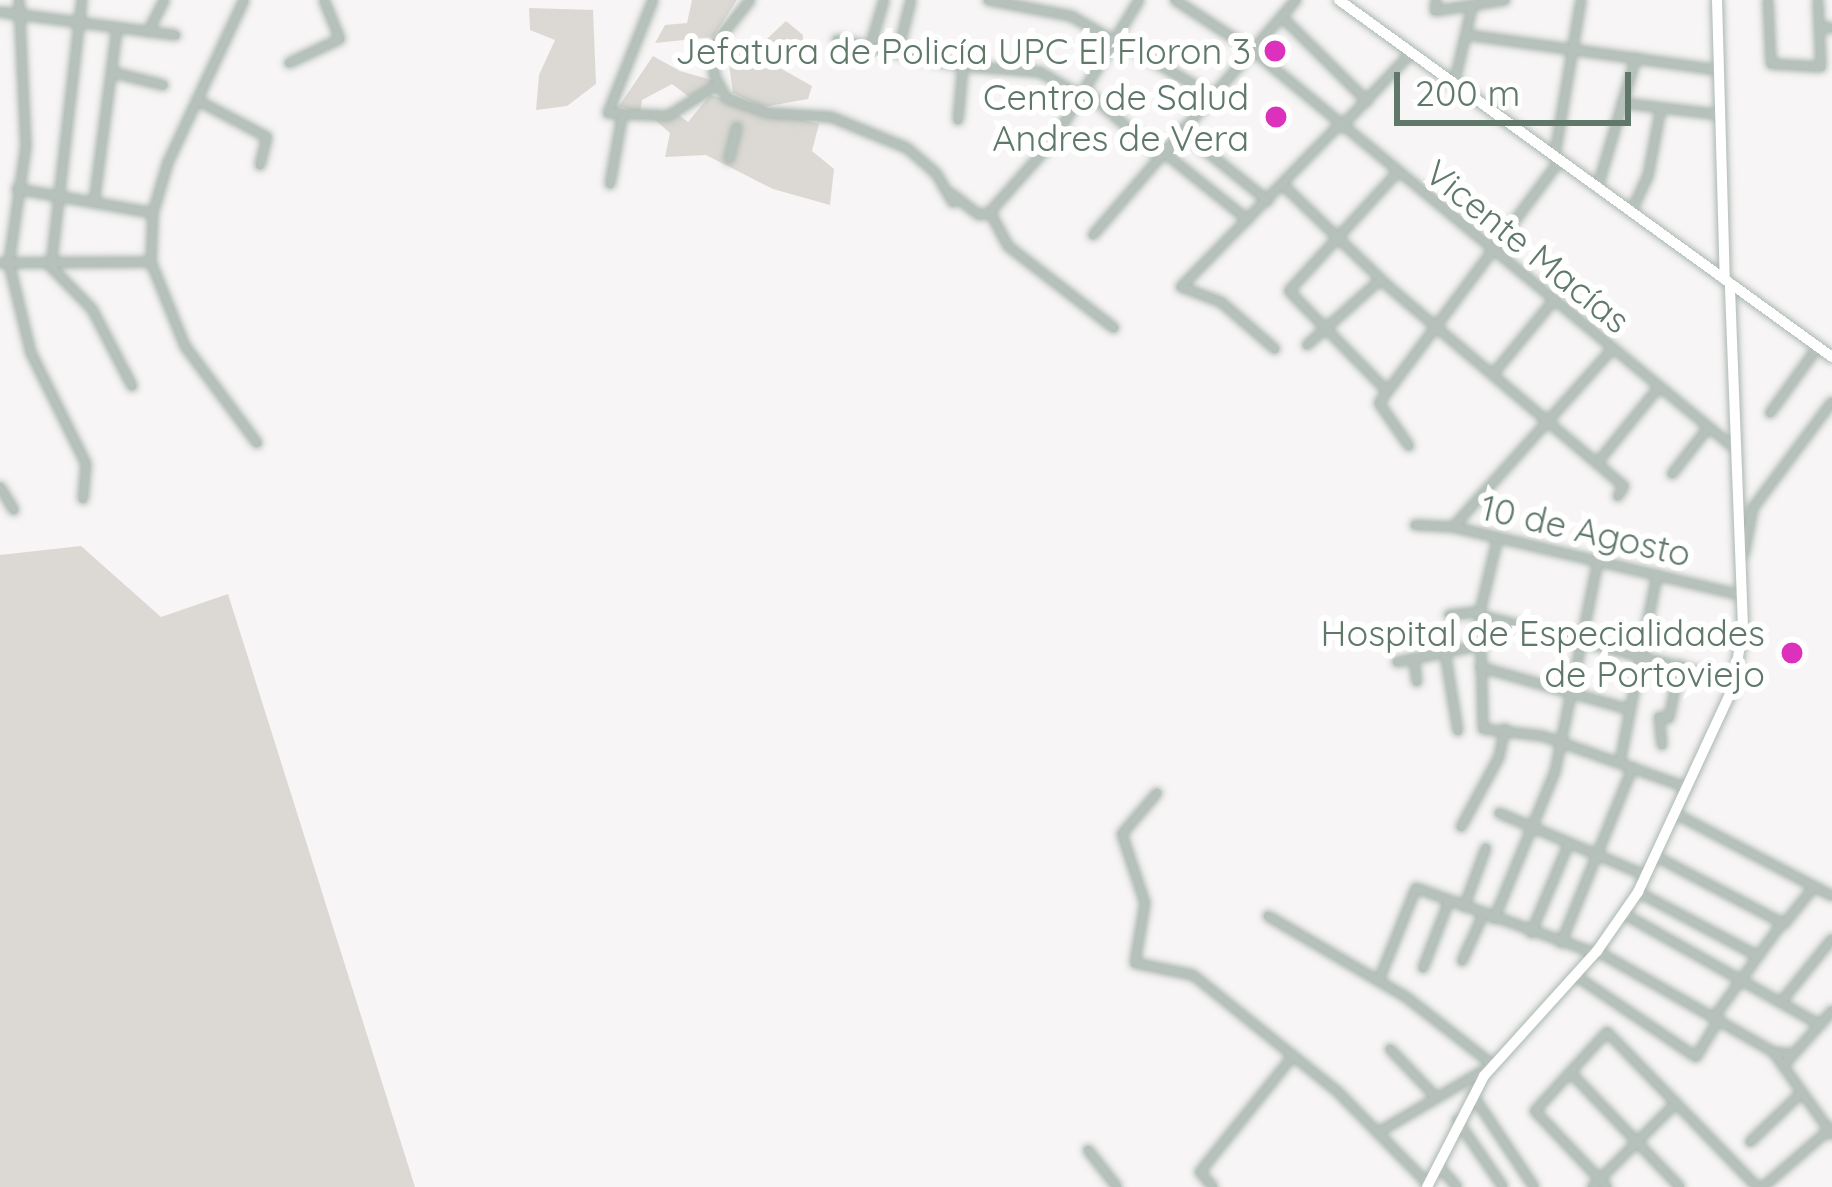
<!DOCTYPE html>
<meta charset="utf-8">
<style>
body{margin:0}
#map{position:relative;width:1832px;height:1187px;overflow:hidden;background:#f7f5f5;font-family:Quicksand,sans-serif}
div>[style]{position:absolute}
.green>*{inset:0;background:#dcd9d4}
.roads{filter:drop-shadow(0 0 3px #acb8b1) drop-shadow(0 0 3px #acb8b1)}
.street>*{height:8px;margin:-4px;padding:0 4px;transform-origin:4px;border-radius:4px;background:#b7c1bb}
.secondary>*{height:10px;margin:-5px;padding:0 5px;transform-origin:5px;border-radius:5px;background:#fff}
.primary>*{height:10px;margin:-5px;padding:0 5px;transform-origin:5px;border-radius:5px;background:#fff}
.dots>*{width:33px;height:33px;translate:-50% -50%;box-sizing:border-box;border:6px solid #fff;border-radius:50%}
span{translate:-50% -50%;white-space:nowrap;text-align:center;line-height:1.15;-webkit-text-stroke:12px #fff;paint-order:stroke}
.poi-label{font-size:36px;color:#5f7869}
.right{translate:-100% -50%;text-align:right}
.street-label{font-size:36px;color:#5f7869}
.scale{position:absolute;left:1394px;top:72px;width:237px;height:54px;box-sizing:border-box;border:6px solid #5f7869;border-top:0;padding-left:15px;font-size:36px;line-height:42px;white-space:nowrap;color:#5f7869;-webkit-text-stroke:9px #fff;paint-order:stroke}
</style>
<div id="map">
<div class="green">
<div style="clip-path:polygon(692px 0,737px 0,713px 37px,655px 43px,665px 25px,687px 23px)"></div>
<div style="clip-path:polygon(529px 8px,593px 10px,596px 84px,567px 106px,536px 110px,539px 75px,555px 40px,530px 30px)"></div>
<div style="clip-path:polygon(786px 21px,803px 35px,803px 55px,790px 65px,754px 51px)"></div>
<div style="clip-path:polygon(748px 50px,812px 86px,808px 99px,763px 107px,733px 93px,728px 57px)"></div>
<div style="clip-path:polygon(653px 56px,680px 71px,715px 81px,696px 102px,672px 84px,642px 100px,640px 113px,619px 106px)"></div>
<div style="clip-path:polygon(710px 95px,819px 124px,812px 151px,834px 169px,830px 205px,773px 189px,706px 155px,665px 157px,670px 133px,654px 119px,671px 109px,688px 122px)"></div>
<div style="clip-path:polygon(81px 546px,161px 617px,228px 594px,415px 1187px,0 1187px,0 555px)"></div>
</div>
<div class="roads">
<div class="street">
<div style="left:19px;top:0;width:146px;rotate:87.3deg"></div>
<div style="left:26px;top:146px;width:118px;rotate:98.3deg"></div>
<div style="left:9px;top:263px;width:93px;rotate:76.3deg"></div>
<div style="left:31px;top:353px;width:124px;rotate:63.6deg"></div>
<div style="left:86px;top:464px;width:35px;rotate:95deg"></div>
<div style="left:244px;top:0;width:179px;rotate:115.1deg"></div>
<div style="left:168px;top:162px;width:53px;rotate:106.4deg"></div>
<div style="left:153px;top:213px;width:49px;rotate:92.3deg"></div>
<div style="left:151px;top:262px;width:91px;rotate:68deg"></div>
<div style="left:185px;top:346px;width:121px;rotate:53.4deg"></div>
<div style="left:653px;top:0;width:122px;rotate:111.7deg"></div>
<div style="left:608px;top:113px;width:60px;rotate:2.9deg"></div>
<div style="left:668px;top:116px;width:58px;rotate:-32.3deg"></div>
<div style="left:750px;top:0;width:56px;rotate:128.5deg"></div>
<div style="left:715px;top:44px;width:31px;rotate:92deg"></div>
<div style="left:714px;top:75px;width:26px;rotate:62deg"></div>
<div style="left:726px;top:98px;width:45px;rotate:19.7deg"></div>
<div style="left:768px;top:113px;width:63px;rotate:3.6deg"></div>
<div style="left:831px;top:117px;width:82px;rotate:22.2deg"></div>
<div style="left:907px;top:148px;width:38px;rotate:41deg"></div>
<div style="left:936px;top:173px;width:34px;rotate:60deg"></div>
<div style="left:988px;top:0;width:85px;rotate:10.9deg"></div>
<div style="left:1071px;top:16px;width:52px;rotate:30deg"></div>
<div style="left:1175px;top:0;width:92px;rotate:33deg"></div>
<div style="left:1252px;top:50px;width:624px;rotate:39.54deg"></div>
<div style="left:1436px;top:0;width:11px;rotate:95deg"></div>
<div style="left:1435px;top:11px;width:71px;rotate:-8.9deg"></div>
<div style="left:1768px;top:0;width:64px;rotate:87.3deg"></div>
<div style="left:1771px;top:64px;width:50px;rotate:3.4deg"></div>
<div style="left:1821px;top:67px;width:67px;rotate:-92.6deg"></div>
<div style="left:0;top:12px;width:177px;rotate:7.5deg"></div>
<div style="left:1282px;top:17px;width:120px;rotate:44.7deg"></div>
<div style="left:1819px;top:27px;width:13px;rotate:4deg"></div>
<div style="left:148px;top:32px;width:36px;rotate:-63deg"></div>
<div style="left:1468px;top:35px;width:252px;rotate:8deg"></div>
<div style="left:837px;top:40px;width:129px;rotate:11.7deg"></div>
<div style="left:963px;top:66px;width:77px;rotate:4.5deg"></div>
<div style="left:1040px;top:72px;width:50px;rotate:30.2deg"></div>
<div style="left:1118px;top:40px;width:108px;rotate:30.6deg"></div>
<div style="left:871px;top:44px;width:46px;rotate:-73.5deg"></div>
<div style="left:899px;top:48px;width:49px;rotate:-76deg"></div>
<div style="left:289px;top:63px;width:56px;rotate:-25.2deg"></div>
<div style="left:340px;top:39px;width:42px;rotate:-112.3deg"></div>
<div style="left:111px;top:72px;width:54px;rotate:14deg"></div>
<div style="left:1454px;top:84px;width:79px;rotate:-76.8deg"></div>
<div style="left:1087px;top:92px;width:94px;rotate:41.1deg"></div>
<div style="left:197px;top:100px;width:79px;rotate:27.9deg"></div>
<div style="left:267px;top:137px;width:29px;rotate:104deg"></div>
<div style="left:1622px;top:103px;width:100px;rotate:6.9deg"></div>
<div style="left:958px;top:120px;width:54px;rotate:-84.7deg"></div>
<div style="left:1341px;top:127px;width:102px;rotate:-46.6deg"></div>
<div style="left:1180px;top:130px;width:113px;rotate:38.9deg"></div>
<div style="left:1162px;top:151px;width:110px;rotate:38.7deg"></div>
<div style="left:1555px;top:154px;width:156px;rotate:-80.4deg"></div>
<div style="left:729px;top:159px;width:33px;rotate:-76deg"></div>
<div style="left:610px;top:184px;width:68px;rotate:-79.8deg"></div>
<div style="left:1283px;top:185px;width:147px;rotate:43.9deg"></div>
<div style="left:1389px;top:287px;width:308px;rotate:40.3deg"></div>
<div style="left:1624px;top:486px;width:12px;rotate:121deg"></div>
<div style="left:1598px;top:186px;width:134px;rotate:-73.5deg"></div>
<div style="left:17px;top:189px;width:138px;rotate:10deg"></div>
<div style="left:952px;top:194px;width:34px;rotate:38deg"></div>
<div style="left:979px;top:215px;width:10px;rotate:-11deg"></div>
<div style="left:94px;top:203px;width:177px;rotate:-82.5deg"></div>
<div style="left:1632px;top:210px;width:38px;rotate:-65deg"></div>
<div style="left:1648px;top:176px;width:69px;rotate:-79.2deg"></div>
<div style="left:1093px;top:235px;width:311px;rotate:-49.2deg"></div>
<div style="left:0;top:263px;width:151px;rotate:-0.4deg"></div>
<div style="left:51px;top:267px;width:269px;rotate:-83.4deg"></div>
<div style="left:51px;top:267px;width:59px;rotate:45.7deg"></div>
<div style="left:92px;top:309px;width:87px;rotate:62.5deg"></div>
<div style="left:1114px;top:328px;width:134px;rotate:-142.3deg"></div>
<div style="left:1008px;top:246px;width:38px;rotate:-118deg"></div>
<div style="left:990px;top:212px;width:95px;rotate:-48.4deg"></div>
<div style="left:1053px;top:141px;width:165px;rotate:-58.6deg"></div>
<div style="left:1307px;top:345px;width:99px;rotate:-41.7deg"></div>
<div style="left:1275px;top:349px;width:72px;rotate:-139deg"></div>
<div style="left:1221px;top:302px;width:43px;rotate:-159.4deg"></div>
<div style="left:1181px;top:287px;width:226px;rotate:-45.7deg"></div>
<div style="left:1494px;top:373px;width:94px;rotate:-50.6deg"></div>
<div style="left:1387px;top:391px;width:140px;rotate:-134.4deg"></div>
<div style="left:1289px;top:291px;width:159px;rotate:-47.6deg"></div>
<div style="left:1770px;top:413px;width:82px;rotate:-54deg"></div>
<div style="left:1409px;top:446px;width:52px;rotate:-124.9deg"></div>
<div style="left:1379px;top:403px;width:304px;rotate:-53.3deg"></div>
<div style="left:1598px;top:462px;width:97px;rotate:-50.9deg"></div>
<div style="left:1672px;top:474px;width:58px;rotate:-52deg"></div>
<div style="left:0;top:487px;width:27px;rotate:59deg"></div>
<div style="left:1415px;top:525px;width:38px;rotate:3deg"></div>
<div style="left:1453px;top:527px;width:296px;rotate:13.3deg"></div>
<div style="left:1454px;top:526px;width:237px;rotate:-48.2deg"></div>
<div style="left:1498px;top:537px;width:77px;rotate:103.5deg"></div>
<div style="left:1480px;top:612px;width:117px;rotate:88.5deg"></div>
<div style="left:1483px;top:729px;width:60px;rotate:6.7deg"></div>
<div style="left:1543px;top:736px;width:154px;rotate:19.7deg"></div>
<div style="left:1744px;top:554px;width:47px;rotate:-78.9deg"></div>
<div style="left:1753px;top:508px;width:132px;rotate:-53.3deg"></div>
<div style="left:1449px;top:615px;width:31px;rotate:-6deg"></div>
<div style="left:1483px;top:616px;width:259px;rotate:14.5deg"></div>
<div style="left:1445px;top:652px;width:80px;rotate:80.7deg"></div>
<div style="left:1414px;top:658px;width:24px;rotate:83deg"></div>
<div style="left:1397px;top:662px;width:82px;rotate:-11.3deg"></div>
<div style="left:1480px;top:667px;width:153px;rotate:15.9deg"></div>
<div style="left:1662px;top:745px;width:28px;rotate:-96deg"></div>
<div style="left:1659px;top:717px;width:10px;rotate:6deg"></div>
<div style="left:1669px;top:718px;width:54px;rotate:-78.3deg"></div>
<div style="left:1620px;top:762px;width:191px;rotate:-78.8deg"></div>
<div style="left:1157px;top:793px;width:54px;rotate:130.5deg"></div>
<div style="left:1122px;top:834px;width:73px;rotate:71.6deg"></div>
<div style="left:1145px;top:903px;width:61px;rotate:99.5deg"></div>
<div style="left:1135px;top:963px;width:59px;rotate:11.7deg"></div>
<div style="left:1193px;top:975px;width:185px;rotate:38.9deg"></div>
<div style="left:1337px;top:1091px;width:130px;rotate:45.6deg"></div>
<div style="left:1499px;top:813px;width:161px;rotate:23.1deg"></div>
<div style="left:1678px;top:815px;width:174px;rotate:27.7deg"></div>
<div style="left:1461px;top:827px;width:80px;rotate:-61.5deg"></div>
<div style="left:1499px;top:757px;width:29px;rotate:-78deg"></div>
<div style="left:1657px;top:857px;width:144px;rotate:27.8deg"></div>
<div style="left:1784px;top:924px;width:48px;rotate:-51deg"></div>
<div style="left:1638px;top:892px;width:134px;rotate:28.1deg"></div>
<div style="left:1464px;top:907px;width:63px;rotate:-69.6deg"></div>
<div style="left:1624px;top:914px;width:225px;rotate:29.5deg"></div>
<div style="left:1268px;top:916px;width:160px;rotate:30.4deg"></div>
<div style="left:1406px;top:997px;width:110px;rotate:38deg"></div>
<div style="left:1493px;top:1065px;width:134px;rotate:149.6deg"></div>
<div style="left:1494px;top:919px;width:159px;rotate:-67.5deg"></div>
<div style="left:1555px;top:772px;width:216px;rotate:-78.5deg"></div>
<div style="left:1531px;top:933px;width:98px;rotate:-67.1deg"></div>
<div style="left:1561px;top:943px;width:190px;rotate:-67.8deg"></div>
<div style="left:1597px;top:951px;width:203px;rotate:29.8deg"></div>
<div style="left:1773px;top:1052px;width:20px;rotate:6deg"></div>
<div style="left:1462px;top:961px;width:51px;rotate:-65.5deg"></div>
<div style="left:1423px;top:968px;width:72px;rotate:-68.8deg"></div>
<div style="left:1576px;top:976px;width:145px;rotate:34deg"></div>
<div style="left:1696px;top:1057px;width:44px;rotate:-58.8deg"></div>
<div style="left:1379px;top:980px;width:99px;rotate:-68.1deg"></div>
<div style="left:1416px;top:888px;width:190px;rotate:20deg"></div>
<div style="left:1781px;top:1002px;width:81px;rotate:-51deg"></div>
<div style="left:1715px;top:1016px;width:115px;rotate:-54.2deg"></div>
<div style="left:1390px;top:1049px;width:64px;rotate:46.3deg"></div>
<div style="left:1774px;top:1053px;width:100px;rotate:54.4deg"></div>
<div style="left:1783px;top:1066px;width:74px;rotate:-48.3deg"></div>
<div style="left:1570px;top:1072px;width:159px;rotate:46.3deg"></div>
<div style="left:1472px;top:1094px;width:112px;rotate:56.3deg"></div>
<div style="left:1457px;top:1120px;width:81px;rotate:55.5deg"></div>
<div style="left:1750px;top:1142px;width:69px;rotate:-43.8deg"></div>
<div style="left:1088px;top:1150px;width:47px;rotate:51.9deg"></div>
<div style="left:1438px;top:1165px;width:29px;rotate:49deg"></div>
<div style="left:1213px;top:1187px;width:20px;rotate:-131deg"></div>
<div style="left:1200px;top:1172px;width:149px;rotate:-51.3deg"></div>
<div style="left:1592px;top:1187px;width:119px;rotate:-45deg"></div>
<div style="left:1607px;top:1187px;width:105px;rotate:-133.5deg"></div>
<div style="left:1535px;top:1111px;width:107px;rotate:-47.7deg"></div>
<div style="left:1607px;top:1032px;width:216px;rotate:45.9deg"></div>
<div style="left:1763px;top:1187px;width:90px;rotate:-40.9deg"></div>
</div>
<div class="secondary">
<div style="left:1717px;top:0;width:280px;rotate:88.4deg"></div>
<div style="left:1427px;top:1187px;width:125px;rotate:-62.8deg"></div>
<div style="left:1484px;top:1076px;width:169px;rotate:-47.9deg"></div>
<div style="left:1597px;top:951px;width:72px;rotate:-55.2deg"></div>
<div style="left:1638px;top:892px;width:226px;rotate:-65.1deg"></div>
<div style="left:1733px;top:687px;width:61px;rotate:-80.5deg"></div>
<div style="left:1743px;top:627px;width:343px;rotate:-92.2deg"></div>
</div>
<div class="primary">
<div style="left:1339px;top:0;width:609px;rotate:35.91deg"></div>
</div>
</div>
<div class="dots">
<div style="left:1275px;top:51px;background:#db31bc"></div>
<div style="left:1276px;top:117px;background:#db31bc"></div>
<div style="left:1792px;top:653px;background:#db31bc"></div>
</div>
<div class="poi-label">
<span class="right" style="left:1251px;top:51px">Jefatura de Policía UPC El Floron 3</span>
<span class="right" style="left:1249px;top:117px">Centro de Salud<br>Andres de Vera</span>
<span class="right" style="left:1765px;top:653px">Hospital de Especialidades<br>de Portoviejo</span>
</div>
<div class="street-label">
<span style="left:1528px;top:246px;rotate:39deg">Vicente Macías</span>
<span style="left:1586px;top:530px;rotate:13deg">10 de Agosto</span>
</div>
<div class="scale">200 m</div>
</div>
